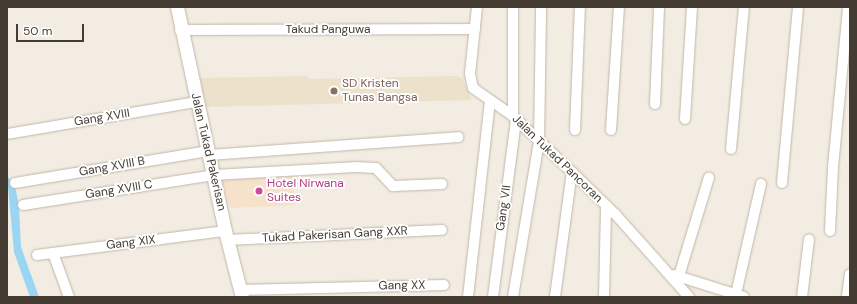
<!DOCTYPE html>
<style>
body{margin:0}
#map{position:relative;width:857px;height:304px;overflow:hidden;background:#f2ece2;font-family:"DM Sans",sans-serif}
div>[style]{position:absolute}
.commercial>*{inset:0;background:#f6e1cb}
.education>*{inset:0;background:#ece1cb}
.water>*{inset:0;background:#9ad5f3}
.roads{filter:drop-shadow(0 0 1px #c1b6a8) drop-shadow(0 0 1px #c1b6a8)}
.minor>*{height:10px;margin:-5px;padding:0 5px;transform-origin:5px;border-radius:5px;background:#fff}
.tertiary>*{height:13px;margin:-6.5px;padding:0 6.5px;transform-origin:6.5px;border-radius:6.5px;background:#fff}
.dots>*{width:11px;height:11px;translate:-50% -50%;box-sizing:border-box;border:2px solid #fff;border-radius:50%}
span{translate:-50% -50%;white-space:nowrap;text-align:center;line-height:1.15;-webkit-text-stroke:3.5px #fff;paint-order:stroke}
.street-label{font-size:12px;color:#443c33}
.education-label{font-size:12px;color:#785e54}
.left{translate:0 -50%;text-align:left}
.hotel-label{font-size:12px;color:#b23c85}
.frame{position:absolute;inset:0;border:8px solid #443c33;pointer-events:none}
.scale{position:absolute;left:16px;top:24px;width:68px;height:18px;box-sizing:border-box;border:2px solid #443c33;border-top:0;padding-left:5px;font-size:12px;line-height:14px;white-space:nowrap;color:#443c33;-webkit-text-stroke:3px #fff;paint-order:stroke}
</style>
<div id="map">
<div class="commercial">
<div style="clip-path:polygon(293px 172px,294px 205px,230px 208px,220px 177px)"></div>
</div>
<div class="education">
<div style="clip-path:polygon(308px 76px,309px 79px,455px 76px,462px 78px,472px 100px,205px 107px,195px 78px)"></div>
</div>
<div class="water">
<div style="clip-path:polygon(7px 176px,15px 185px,19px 207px,21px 247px,39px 297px,30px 297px,14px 252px)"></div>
</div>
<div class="roads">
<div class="minor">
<div style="left:477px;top:7px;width:67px;rotate:96deg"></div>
<div style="left:470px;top:74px;width:14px;rotate:78deg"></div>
<div style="left:473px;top:88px;width:49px;rotate:35deg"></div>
<div style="left:513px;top:116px;width:81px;rotate:43.5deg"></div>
<div style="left:572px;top:172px;width:62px;rotate:44.3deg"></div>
<div style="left:616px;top:215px;width:110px;rotate:48.3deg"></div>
<div style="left:180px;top:30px;width:295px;rotate:-0.2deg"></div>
<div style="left:655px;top:104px;width:97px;rotate:-87.6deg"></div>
<div style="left:513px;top:116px;width:109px;rotate:-90deg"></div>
<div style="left:685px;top:119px;width:112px;rotate:-86.4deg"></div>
<div style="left:575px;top:130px;width:123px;rotate:-87.7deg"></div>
<div style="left:611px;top:130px;width:123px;rotate:-86.3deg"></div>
<div style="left:7px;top:134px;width:192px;rotate:-9.6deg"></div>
<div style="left:731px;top:149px;width:143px;rotate:-84.8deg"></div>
<div style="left:209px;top:155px;width:250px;rotate:-4.1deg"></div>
<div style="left:15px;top:183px;width:196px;rotate:-9.4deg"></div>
<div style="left:782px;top:183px;width:177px;rotate:-84.8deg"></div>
<div style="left:23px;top:205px;width:193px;rotate:-8.9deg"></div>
<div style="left:214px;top:175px;width:141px;rotate:-3.2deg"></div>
<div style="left:355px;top:167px;width:21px;rotate:3deg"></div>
<div style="left:376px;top:168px;width:25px;rotate:47deg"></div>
<div style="left:393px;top:186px;width:49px;rotate:-2.3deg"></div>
<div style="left:830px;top:231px;width:64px;rotate:-87.3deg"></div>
<div style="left:833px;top:167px;width:161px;rotate:-84.6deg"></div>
<div style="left:227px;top:240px;width:215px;rotate:-2.7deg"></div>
<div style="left:53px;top:253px;width:47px;rotate:70deg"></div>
<div style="left:37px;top:255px;width:190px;rotate:-7.3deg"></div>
<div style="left:674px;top:275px;width:73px;rotate:17.4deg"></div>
<div style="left:679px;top:276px;width:103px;rotate:-73.1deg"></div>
<div style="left:240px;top:290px;width:204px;rotate:-1.4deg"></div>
<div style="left:736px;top:294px;width:113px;rotate:-77.2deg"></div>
<div style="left:468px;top:297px;width:198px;rotate:-83.6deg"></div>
<div style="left:493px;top:297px;width:179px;rotate:-82.6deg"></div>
<div style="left:513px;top:297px;width:158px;rotate:-80.5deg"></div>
<div style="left:539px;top:141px;width:134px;rotate:-89.1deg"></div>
<div style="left:555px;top:297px;width:126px;rotate:-82.3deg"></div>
<div style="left:604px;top:297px;width:91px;rotate:-88.7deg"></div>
<div style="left:802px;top:297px;width:58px;rotate:-83.1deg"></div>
<div style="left:847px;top:297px;width:23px;rotate:-83deg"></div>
</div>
<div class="tertiary">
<div style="left:177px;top:7px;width:229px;rotate:77.9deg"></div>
<div style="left:225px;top:231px;width:68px;rotate:75.6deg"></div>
</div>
</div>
<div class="dots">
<div style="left:334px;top:91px;background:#8d6e63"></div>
<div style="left:259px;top:191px;background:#d1479c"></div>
</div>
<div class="street-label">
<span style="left:328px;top:30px">Takud Panguwa</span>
<span style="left:102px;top:118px;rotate:-9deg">Gang XVIII</span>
<span style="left:208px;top:152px;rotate:77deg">Jalan Tukad Pakerisan</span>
<span style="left:557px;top:159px;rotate:44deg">Jalan Tukad Pancoran</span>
<span style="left:112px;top:167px;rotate:-10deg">Gang XVIII B</span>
<span style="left:119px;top:190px;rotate:-9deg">Gang XVIII C</span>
<span style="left:504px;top:208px;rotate:-82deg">Gang VII</span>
<span style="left:335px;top:235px;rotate:-3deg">Tukad Pakerisan Gang XXR</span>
<span style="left:131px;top:243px;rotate:-7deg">Gang XIX</span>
<span style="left:402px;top:286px;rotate:-1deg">Gang XX</span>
</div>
<div class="education-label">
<span class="left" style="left:342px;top:91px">SD Kristen<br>Tunas Bangsa</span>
</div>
<div class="hotel-label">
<span class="left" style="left:267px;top:191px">Hotel Nirwana<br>Suites</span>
</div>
<div class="frame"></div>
<div class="scale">50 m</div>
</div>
